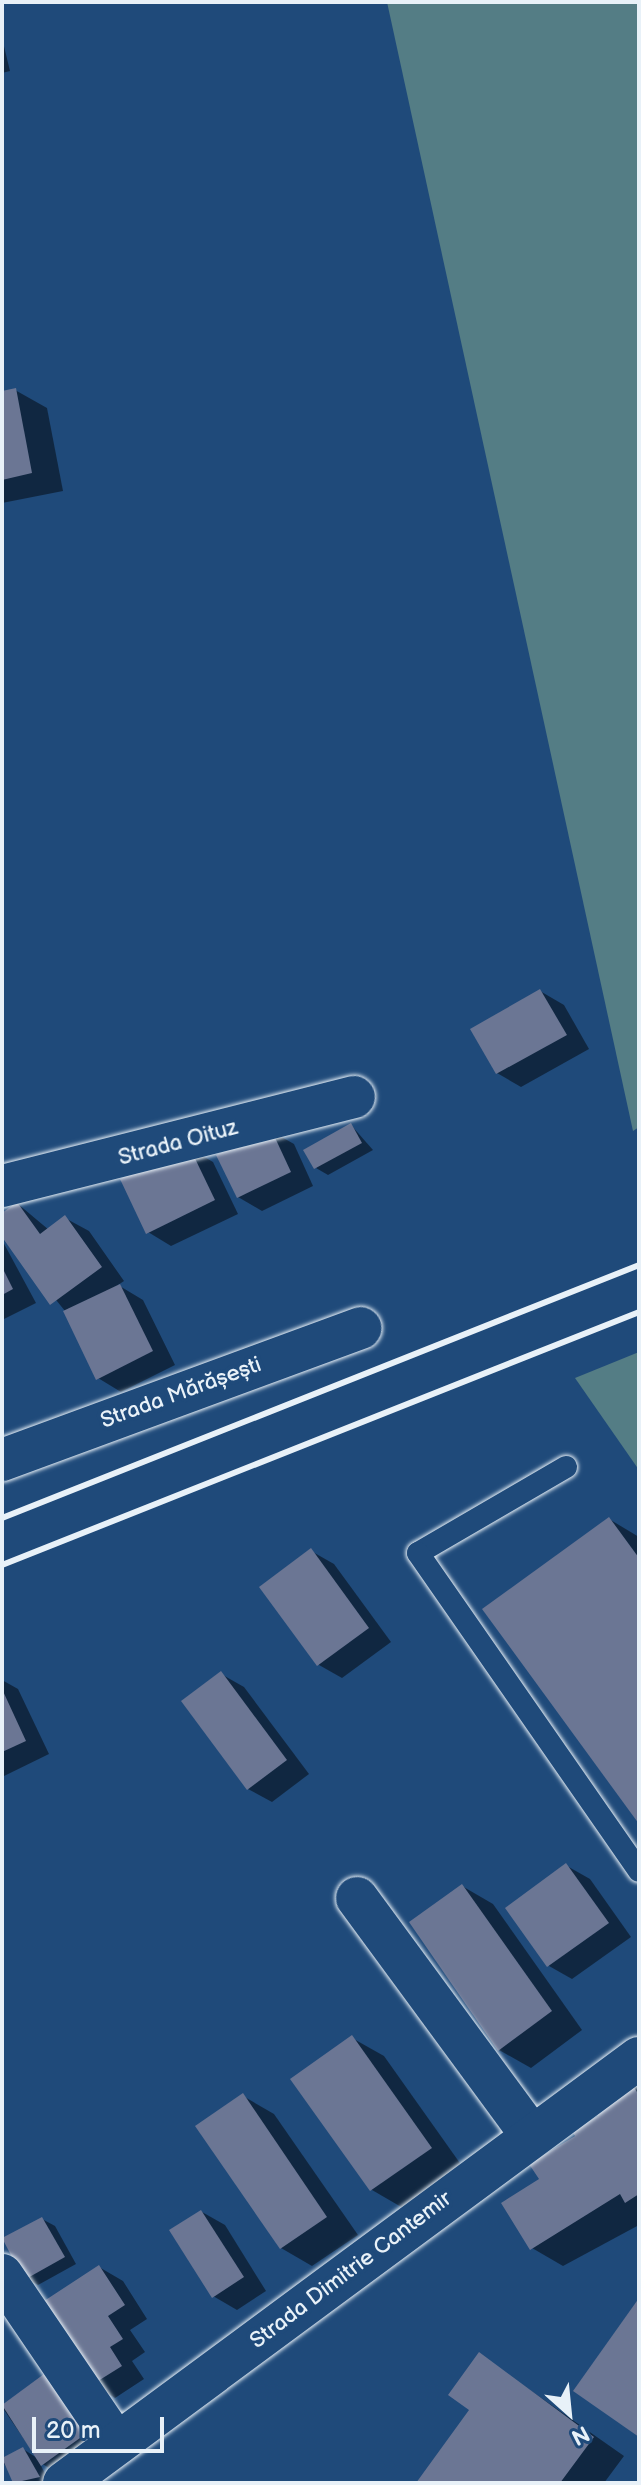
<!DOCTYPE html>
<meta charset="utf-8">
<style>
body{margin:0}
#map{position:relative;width:641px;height:2485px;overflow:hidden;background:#1f4a7a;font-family:"Balsamiq Sans",sans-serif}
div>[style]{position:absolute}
.green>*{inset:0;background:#547d85}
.shadow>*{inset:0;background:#0007}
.building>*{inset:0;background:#6b7694}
.roads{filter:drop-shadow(0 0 2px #e8f1f8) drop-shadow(0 0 2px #e8f1f8)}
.lane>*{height:22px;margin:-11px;padding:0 11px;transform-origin:11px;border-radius:11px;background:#1f4a7a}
.street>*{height:42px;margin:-21px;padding:0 21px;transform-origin:21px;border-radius:21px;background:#1f4a7a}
.rail>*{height:6px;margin:-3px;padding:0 3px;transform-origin:3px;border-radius:3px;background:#e8f1f8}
span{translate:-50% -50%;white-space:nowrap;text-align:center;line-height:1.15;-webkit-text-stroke:8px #1f4a7a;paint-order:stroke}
.street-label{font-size:22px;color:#e8f1f8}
.frame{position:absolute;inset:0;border:4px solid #e8f1f8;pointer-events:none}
.north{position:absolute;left:529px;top:2373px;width:80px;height:80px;-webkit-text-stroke:6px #1f4a7a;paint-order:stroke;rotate:153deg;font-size:22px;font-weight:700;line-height:32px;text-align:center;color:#e8f1f8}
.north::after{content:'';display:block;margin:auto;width:28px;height:36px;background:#e8f1f8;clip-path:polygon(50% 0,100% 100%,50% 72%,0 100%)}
.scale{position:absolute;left:32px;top:2417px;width:132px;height:36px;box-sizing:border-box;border:4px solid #e8f1f8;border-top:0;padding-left:10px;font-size:24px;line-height:28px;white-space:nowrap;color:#e8f1f8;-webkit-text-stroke:6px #1f4a7a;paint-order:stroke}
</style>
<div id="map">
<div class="green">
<div style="clip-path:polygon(387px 2px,639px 2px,639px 1127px,633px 1131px)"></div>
<div style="clip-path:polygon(639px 1352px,639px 1470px,575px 1378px)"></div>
</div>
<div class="shadow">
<div style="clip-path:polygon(2px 38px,10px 71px,2px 73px)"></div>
<div style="clip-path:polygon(15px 390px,47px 408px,63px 491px,2px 503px,2px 393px)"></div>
<div style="clip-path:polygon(540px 991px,564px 1005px,589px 1049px,521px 1087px,497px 1073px)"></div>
<div style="clip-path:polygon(351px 1125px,373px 1150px,328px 1175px,316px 1168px)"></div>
<div style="clip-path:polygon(271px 1131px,294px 1144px,313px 1186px,262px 1211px,238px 1197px)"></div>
<div style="clip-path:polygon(189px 1148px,213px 1162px,238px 1214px,171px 1246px,148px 1232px)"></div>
<div style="clip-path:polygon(18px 1204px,49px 1230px,65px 1218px,89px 1231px,124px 1281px,118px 1285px,143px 1300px,175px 1365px,121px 1392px,98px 1378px,65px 1311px,2px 1233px,2px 1216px)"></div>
<div style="clip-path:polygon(2px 1240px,36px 1303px,2px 1320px)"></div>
<div style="clip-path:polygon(609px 1519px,639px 1537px,639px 1821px)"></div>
<div style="clip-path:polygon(311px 1551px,334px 1564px,391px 1642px,342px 1678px,319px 1665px)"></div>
<div style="clip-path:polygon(221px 1674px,244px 1687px,309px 1774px,272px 1802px,248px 1789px)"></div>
<div style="clip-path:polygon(2px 1680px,18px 1689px,49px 1754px,2px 1777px)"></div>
<div style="clip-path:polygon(567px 1866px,590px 1879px,631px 1937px,572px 1979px,549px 1966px)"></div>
<div style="clip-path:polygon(462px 1886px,493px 1904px,582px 2030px,531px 2068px,499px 2050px)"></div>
<div style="clip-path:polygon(352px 2038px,384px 2056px,462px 2166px,403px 2208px,372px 2190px,293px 2080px)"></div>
<div style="clip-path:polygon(629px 2082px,639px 2088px,639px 2225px,563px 2266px,532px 2248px,542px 2180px)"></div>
<div style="clip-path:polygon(243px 2096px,274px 2114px,358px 2235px,312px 2266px,281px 2248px)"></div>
<div style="clip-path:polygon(202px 2212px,225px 2225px,266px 2291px,237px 2310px,213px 2296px)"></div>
<div style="clip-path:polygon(42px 2219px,55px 2226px,76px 2264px,38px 2285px,25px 2278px)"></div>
<div style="clip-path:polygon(99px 2267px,123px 2281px,147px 2319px,130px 2330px,145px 2352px,132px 2361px,144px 2379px,115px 2398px,92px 2384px)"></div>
<div style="clip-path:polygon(480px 2355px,624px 2456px,604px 2483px,418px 2483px,472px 2410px)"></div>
<div style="clip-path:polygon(44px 2376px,109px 2447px,66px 2478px,39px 2462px,50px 2483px,15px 2483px,2px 2460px,23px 2449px,37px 2458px,2px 2407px)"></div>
</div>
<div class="building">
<div style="clip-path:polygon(16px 388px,32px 473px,2px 480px,2px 391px)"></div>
<div style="clip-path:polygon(540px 989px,567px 1035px,496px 1074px,470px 1029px)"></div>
<div style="clip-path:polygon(351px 1123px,362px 1143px,314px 1169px,303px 1150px)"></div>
<div style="clip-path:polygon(271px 1129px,291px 1172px,237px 1198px,216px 1155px)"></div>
<div style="clip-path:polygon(189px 1146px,215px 1200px,146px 1234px,120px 1179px)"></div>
<div style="clip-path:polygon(17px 1202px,40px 1234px,65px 1215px,102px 1267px,50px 1305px,2px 1237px,2px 1213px)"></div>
<div style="clip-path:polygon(2px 1267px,13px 1289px,2px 1295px)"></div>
<div style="clip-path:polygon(120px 1284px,153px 1351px,96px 1380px,63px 1311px)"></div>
<div style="clip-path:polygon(609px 1517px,639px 1558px,639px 1824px,482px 1609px)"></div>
<div style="clip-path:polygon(311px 1548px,369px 1628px,317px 1666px,259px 1587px)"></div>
<div style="clip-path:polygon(221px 1671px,287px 1760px,247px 1790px,181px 1701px)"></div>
<div style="clip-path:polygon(2px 1689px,26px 1741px,2px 1752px)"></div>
<div style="clip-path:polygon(566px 1863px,609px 1923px,547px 1967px,505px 1908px)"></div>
<div style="clip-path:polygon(462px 1884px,552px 2011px,498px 2051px,409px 1922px)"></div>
<div style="clip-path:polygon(352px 2035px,432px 2148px,370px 2191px,290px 2079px)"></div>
<div style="clip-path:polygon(629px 2080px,639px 2095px,639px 2194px,625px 2203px,620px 2194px,530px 2250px,501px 2203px,539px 2179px,529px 2164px,575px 2136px,572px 2131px,598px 2116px,590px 2105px)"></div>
<div style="clip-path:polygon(243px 2093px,327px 2217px,280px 2249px,195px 2126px)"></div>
<div style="clip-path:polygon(201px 2210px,244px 2277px,212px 2298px,169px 2230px)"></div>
<div style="clip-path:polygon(42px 2217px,65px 2257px,24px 2280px,2px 2238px)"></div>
<div style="clip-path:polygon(99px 2265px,125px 2305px,108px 2316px,123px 2339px,110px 2347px,122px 2366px,90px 2386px,38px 2305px)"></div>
<div style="clip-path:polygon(639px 2298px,639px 2437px,573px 2391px)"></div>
<div style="clip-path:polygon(479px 2352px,594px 2437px,560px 2483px,416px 2483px,469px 2410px,448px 2395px)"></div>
<div style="clip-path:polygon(44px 2374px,87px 2433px,41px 2466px,2px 2405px)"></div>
<div style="clip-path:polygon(23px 2447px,40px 2477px,13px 2483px,2px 2458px)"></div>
</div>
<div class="roads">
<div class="lane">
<div style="left:566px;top:1467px;width:171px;rotate:149.8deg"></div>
<div style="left:418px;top:1553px;width:387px;rotate:55.2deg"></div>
</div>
<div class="street">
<div style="left:2px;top:1186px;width:363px;rotate:-14.2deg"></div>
<div style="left:2px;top:1460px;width:382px;rotate:-20.2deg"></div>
<div style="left:357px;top:1898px;width:295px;rotate:53.7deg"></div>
<div style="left:2px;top:2275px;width:204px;rotate:55.8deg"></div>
<div style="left:64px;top:2483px;width:715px;rotate:-36.47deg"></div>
</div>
</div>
<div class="rail">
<div style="left:2px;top:1518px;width:685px;rotate:-21.66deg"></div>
<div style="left:2px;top:1565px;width:685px;rotate:-21.66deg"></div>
</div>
<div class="street-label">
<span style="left:178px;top:1143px;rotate:-15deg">Strada Oituz</span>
<span style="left:181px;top:1393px;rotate:-20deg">Strada Mărășești</span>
<span style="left:351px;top:2270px;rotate:-37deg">Strada Dimitrie Cantemir</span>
</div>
<div class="frame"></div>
<div class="north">N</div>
<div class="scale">20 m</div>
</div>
